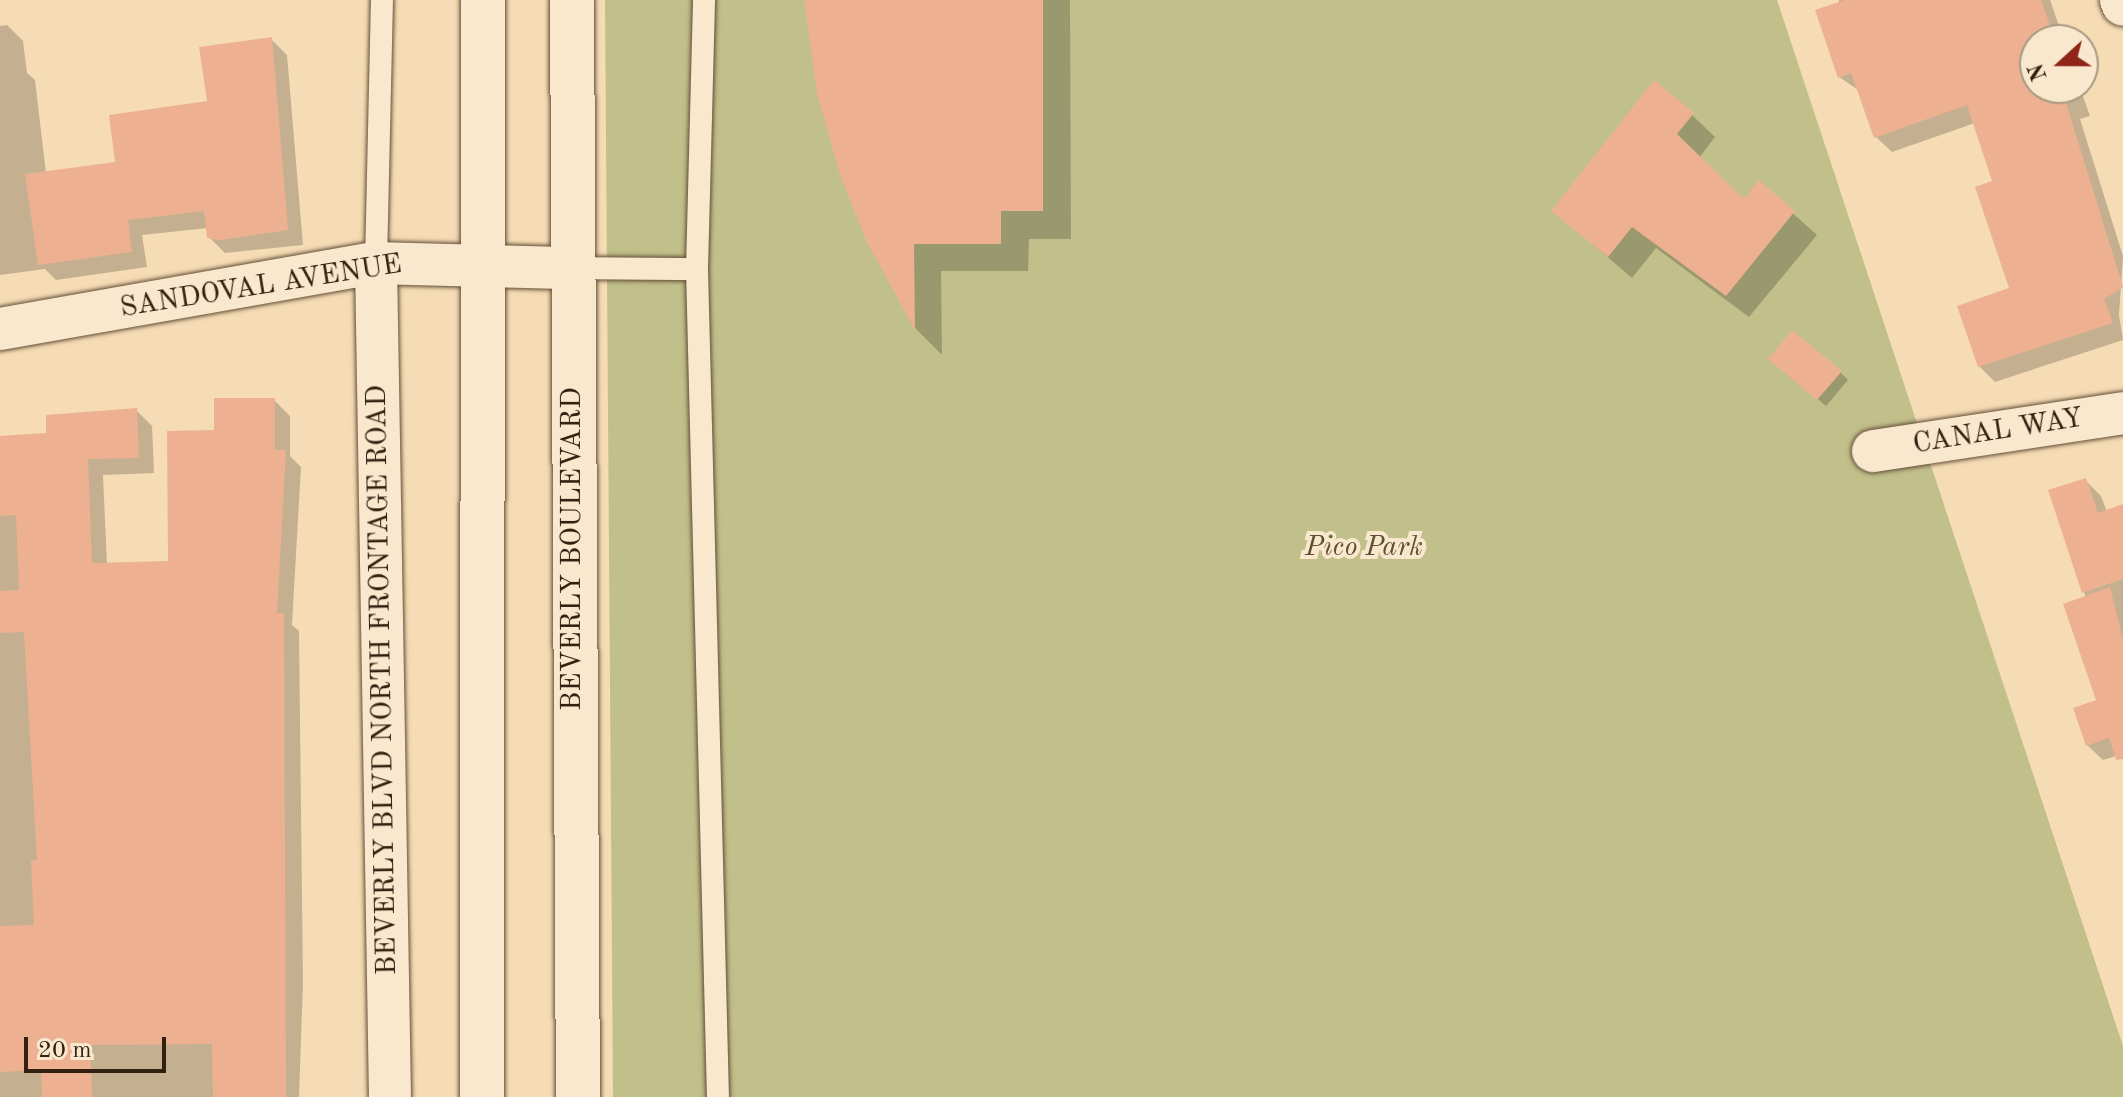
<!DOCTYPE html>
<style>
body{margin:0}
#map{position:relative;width:2123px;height:1097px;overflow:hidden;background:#f6dcb4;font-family:"Old Standard TT",serif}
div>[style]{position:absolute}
.green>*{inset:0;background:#c1bf8a}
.shadow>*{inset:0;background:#0003}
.building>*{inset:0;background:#edb191}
.roads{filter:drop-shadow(0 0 2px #634f39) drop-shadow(0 0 2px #634f39)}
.lane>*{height:22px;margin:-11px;padding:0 11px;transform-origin:11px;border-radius:11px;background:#f9e8ce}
.street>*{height:42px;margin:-21px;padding:0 21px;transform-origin:21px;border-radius:21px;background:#f9e8ce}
.secondary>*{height:44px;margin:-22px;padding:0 22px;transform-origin:22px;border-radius:22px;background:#f9e8ce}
span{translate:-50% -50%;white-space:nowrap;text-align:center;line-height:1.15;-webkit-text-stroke:8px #f9e8ce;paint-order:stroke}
.street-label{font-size:28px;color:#322010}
.park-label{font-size:28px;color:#5d5035;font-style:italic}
.north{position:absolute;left:2019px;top:24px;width:80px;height:80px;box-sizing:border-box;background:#f9e8ce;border:2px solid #a99882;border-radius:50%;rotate:249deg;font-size:22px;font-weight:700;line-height:32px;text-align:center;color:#322010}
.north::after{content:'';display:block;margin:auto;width:28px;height:36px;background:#8f2418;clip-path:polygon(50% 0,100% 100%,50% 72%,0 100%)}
.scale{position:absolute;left:24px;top:1037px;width:142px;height:36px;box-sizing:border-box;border:4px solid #322010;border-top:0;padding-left:10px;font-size:24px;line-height:28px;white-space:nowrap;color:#322010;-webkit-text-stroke:6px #f9e8ce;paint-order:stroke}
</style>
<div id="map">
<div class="green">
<div style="clip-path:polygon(605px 0,1777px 0,2123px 1046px,2123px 1097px,613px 1097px)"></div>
</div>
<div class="shadow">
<div style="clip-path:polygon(809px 0,1070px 0,1071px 239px,1029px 239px,1028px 271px,941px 271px,942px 355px,916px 329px,868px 239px)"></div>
<div style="clip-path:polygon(1839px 0,2050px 0,2064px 40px,2035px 40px,2035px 88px,2080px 88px,2090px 116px,2080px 119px,2123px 256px,2119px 315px,2123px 340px,1995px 382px,1979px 366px,2011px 290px,1995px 182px,1975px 123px,1892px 152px,1876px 137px,1860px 91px,1839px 77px)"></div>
<div style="clip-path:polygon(7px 25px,23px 41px,27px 73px,35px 80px,46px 173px,118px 163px,210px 103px,271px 39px,287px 55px,303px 245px,225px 253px,209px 237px,208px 228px,142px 235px,147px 267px,56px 280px,45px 269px,0 275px,0 26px)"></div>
<div style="clip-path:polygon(1692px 115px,1715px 137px,1699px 158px,1744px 202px,1759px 183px,1817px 235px,1749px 317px,1656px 248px,1632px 278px,1554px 211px)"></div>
<div style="clip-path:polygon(1778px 366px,1840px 372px,1848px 380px,1826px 406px)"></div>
<div style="clip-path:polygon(274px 400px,290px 416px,290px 456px,301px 467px,292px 625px,299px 631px,303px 983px,299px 1097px,0 1097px,0 438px,49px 435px,136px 410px,152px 426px,154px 473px,103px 475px,107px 565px,170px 563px,216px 432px)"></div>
<div style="clip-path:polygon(2085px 480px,2101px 496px,2107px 512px,2123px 506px,2123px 754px,2103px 760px,2087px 745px,2098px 700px,2086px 598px,2050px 491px)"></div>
</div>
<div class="building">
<div style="clip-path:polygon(804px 0,1043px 0,1043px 211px,1001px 211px,1001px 244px,914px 244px,915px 330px,866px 240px,840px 175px,817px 93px)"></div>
<div style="clip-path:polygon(1845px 0,2041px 0,2055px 40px,2035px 40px,2035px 88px,2071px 88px,2075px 100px,2066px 103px,2123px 287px,2104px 299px,2113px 323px,1978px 367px,1957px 306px,2009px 288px,1975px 187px,1992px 181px,1967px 105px,1874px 138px,1851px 73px,1838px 78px,1815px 10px)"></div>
<div style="clip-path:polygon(272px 37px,288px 230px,221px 240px,207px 238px,204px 211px,128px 220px,132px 252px,38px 265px,25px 174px,115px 162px,109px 115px,207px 101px,199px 47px)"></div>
<div style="clip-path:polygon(1654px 80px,1694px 113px,1677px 134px,1744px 199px,1759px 180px,1795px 211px,1726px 296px,1632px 227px,1608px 257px,1551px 211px)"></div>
<div style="clip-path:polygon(1792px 330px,1842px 371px,1817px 400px,1768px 359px)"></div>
<div style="clip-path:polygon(214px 398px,275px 398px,275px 450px,286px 450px,277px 613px,284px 613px,286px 1097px,213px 1097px,212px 1044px,90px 1045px,92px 1097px,42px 1097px,41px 1070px,0 1072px,0 926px,34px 925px,31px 861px,37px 860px,24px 632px,0 633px,0 591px,19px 590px,16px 515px,0 516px,0 436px,46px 433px,46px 415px,137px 408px,139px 458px,88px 459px,92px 563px,168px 561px,167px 431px,214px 430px)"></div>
<div style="clip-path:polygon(2086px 478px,2098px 513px,2123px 504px,2123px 579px,2082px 593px,2048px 490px)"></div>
<div style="clip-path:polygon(2110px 587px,2123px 640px,2123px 759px,2116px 760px,2109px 738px,2086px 746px,2073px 708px,2096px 700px,2063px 604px)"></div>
</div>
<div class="roads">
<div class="lane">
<div style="left:376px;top:263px;width:263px;rotate:-88.7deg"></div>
<div style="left:571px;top:268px;width:126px;rotate:0.5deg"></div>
<div style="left:697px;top:269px;width:269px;rotate:-88.5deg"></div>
<div style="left:697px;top:269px;width:828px;rotate:88.55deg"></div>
</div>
<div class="street">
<div style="left:2121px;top:0;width:5px;rotate:68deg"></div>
<div style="left:376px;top:263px;width:834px;rotate:89.04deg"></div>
<div style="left:0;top:329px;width:382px;rotate:-10deg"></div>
<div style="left:376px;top:263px;width:195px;rotate:1.5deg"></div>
<div style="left:1873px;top:451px;width:253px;rotate:-8.6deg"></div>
</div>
<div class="secondary">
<div style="left:572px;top:0;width:1097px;rotate:89.69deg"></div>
<div style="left:482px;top:1097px;width:1097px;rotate:-89.95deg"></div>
</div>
</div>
<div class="street-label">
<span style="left:261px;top:287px;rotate:-9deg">SANDOVAL AVENUE</span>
<span style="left:1998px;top:432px;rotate:-9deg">CANAL WAY</span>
<span style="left:573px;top:549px;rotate:-90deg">BEVERLY BOULEVARD</span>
<span style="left:383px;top:680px;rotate:-91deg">BEVERLY BLVD NORTH FRONTAGE ROAD</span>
</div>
<div class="park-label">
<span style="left:1364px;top:548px">Pico Park</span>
</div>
<div class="north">N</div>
<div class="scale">20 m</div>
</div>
